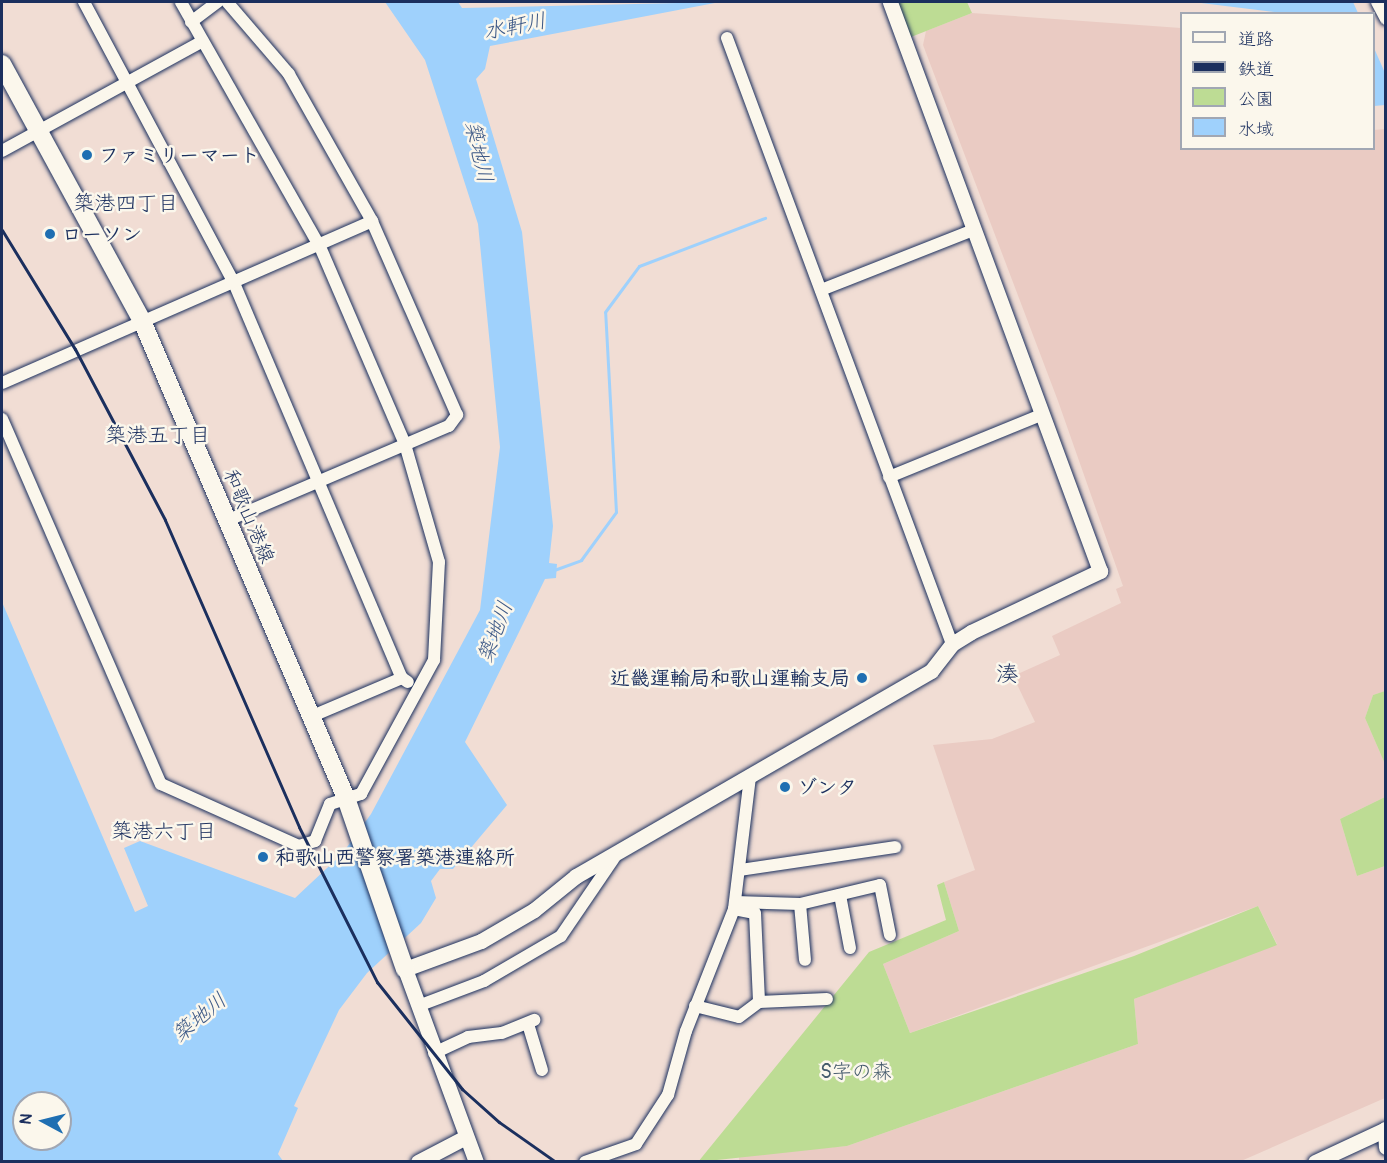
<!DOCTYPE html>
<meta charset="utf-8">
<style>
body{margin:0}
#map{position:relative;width:1387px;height:1163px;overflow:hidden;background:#f1ddd4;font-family:Pangolin,"Klee One",sans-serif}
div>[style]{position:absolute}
.built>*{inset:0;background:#eacbc3}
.green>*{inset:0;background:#bddc94}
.water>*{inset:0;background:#9fd1fc}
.stream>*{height:3px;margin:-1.5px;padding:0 1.5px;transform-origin:1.5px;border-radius:1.5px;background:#9fd1fc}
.roads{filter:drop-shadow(0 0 2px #1b2f5e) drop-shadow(0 0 2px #1b2f5e)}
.minor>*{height:12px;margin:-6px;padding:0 6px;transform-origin:6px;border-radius:6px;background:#fbf7ec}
.tertiary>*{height:15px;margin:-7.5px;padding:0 7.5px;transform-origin:7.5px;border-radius:7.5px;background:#fbf7ec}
.primary>*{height:18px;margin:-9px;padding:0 9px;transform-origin:9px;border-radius:9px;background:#fbf7ec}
.rail>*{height:3px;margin:-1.5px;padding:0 1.5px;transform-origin:1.5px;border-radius:1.5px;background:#1b2f5e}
.dots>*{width:16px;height:16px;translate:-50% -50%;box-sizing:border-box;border:3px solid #fbf7ec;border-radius:50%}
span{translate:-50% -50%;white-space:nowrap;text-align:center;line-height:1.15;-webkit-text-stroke:5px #fbf7ec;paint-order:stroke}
.poi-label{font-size:20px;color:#1b2f5e;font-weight:700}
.left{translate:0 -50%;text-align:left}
.right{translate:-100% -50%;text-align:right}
.street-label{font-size:20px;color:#1b2f5e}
.park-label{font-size:20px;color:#445a6c}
.water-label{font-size:21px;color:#3c5886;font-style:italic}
.neighbourhood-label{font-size:21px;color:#1b2f5e}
.quarter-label{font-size:22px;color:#1b2f5e}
.frame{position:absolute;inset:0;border:3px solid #1b2f5e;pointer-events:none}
.legend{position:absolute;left:1180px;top:12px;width:195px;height:138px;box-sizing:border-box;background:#fbf7ec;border:2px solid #a1a7b3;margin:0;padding:8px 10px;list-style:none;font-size:18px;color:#1b2f5e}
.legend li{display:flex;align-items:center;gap:12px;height:30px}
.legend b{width:30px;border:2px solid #a1a7b3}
.north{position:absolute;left:12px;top:1091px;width:60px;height:60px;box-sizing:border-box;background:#fbf7ec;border:2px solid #a1a7b3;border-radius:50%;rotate:277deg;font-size:16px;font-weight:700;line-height:24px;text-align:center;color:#1b2f5e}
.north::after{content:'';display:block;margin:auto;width:21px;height:27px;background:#1f6fb2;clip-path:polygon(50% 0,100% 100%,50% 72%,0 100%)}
</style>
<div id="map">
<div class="built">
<div style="clip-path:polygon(972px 13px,1181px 28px,1182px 148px,1374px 148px,1374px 130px,1385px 129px,1386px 691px,1373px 695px,1365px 718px,1385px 764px,1385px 797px,1340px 819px,1357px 876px,1385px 866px,1385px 1098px,1241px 1161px,739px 1162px,739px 1155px,847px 1146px,1138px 1044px,1134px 999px,1277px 944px,1258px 906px,910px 1033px,883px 964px,959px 931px,944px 882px,975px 870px,933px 745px,992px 739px,1035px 722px,1013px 676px,1060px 655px,1052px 636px,1121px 603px,1116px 589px,1123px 586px,1058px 401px,923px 45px,926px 31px)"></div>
</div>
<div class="green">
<div style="clip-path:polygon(896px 2px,967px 2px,972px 13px,911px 37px)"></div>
<div style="clip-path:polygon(1385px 691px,1386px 691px,1385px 764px,1365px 718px,1373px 695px)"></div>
<div style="clip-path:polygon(1385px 797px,1385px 866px,1357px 876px,1340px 819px)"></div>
<div style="clip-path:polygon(944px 882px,959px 931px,883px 964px,910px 1033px,1134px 956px,1258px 906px,1277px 945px,1134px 999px,1138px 1044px,847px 1146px,698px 1162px,869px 952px,946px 920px,937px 885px)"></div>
</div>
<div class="water">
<div style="clip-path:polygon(evenodd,385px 2px,458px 2px,462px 8px,720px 2px,490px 46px,485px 69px,476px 79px,522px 232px,553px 526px,549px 563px,557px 564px,556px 578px,545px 579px,465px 742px,507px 805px,453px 869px,440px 869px,431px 881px,436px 898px,421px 923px,367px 973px,339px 1010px,294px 1106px,298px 1108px,278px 1154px,283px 1161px,2px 1161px,2px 602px,135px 912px,148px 906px,124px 848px,140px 841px,295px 898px,342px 854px,371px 814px,480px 610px,500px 447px,478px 224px,425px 60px,385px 2px,24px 1103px,60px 1103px,60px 1139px,24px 1139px,24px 1103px)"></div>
<div style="clip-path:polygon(1193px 2px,1353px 2px,1358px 13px,1283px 13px)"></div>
<div style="clip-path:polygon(1374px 48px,1385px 73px,1385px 105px,1374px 106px)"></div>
</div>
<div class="stream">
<div style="left:554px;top:570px;width:29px;rotate:-20deg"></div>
<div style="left:581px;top:560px;width:59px;rotate:-53.9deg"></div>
<div style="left:616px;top:512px;width:200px;rotate:-93.1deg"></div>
<div style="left:605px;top:312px;width:57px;rotate:-53.5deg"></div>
<div style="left:639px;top:266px;width:135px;rotate:-20.9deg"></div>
</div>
<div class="roads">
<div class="minor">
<div style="left:84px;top:2px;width:319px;rotate:61.9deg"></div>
<div style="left:234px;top:283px;width:429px;rotate:67deg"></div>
<div style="left:1377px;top:2px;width:19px;rotate:62deg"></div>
<div style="left:191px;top:22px;width:34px;rotate:-37deg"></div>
<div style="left:727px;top:38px;width:646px;rotate:69.63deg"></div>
<div style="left:2px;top:151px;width:227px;rotate:-28.7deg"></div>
<div style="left:821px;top:290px;width:161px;rotate:-21.5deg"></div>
<div style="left:2px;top:383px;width:404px;rotate:-23.6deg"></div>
<div style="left:2px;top:419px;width:398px;rotate:66.5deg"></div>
<div style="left:161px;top:784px;width:151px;rotate:24.2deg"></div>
<div style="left:299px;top:846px;width:17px;rotate:-17deg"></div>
<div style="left:315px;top:841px;width:40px;rotate:-68deg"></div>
<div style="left:330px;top:804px;width:33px;rotate:-18deg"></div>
<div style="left:361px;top:794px;width:153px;rotate:-61.4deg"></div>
<div style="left:434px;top:660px;width:98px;rotate:-87.1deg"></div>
<div style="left:439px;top:562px;width:123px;rotate:-106.1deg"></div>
<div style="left:405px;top:444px;width:215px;rotate:-113.3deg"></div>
<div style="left:320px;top:247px;width:282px;rotate:-119.6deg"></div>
<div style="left:889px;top:477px;width:164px;rotate:-22.2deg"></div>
<div style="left:226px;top:521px;width:242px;rotate:-23.1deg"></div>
<div style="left:449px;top:426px;width:14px;rotate:-54deg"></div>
<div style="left:457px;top:415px;width:212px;rotate:-113.7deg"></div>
<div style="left:372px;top:221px;width:169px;rotate:-119.5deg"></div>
<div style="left:289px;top:74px;width:95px;rotate:-130.7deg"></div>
<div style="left:310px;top:717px;width:100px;rotate:-23deg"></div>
<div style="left:402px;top:678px;width:7px;rotate:34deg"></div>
<div style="left:740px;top:870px;width:157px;rotate:-8.4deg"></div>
<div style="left:840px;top:895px;width:54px;rotate:79.3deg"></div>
<div style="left:735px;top:902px;width:65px;rotate:1.8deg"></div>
<div style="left:800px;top:904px;width:82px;rotate:-13.4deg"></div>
<div style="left:880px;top:885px;width:51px;rotate:78.7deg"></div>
<div style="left:800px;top:904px;width:56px;rotate:84.9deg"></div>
<div style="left:734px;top:909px;width:21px;rotate:11deg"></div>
<div style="left:755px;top:913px;width:89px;rotate:87.4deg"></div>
<div style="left:418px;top:1006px;width:71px;rotate:-20.7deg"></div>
<div style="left:484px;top:981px;width:89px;rotate:-30.3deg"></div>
<div style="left:561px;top:936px;width:94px;rotate:-55.8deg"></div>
<div style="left:695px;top:1006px;width:45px;rotate:14deg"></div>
<div style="left:739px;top:1017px;width:25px;rotate:-37deg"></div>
<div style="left:759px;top:1002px;width:68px;rotate:-2.5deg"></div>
<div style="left:528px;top:1024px;width:48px;rotate:73.1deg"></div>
<div style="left:434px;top:1053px;width:38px;rotate:-25deg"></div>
<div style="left:468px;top:1037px;width:34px;rotate:-7deg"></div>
<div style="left:502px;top:1033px;width:35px;rotate:-22deg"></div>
<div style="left:585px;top:1162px;width:54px;rotate:-19.4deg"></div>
<div style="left:636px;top:1144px;width:59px;rotate:-56.9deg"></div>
<div style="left:668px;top:1095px;width:66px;rotate:-74.3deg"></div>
<div style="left:686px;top:1031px;width:131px;rotate:-68.5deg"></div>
<div style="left:734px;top:909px;width:134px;rotate:-83.1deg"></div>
</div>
<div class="tertiary">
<div style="left:1385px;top:1129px;width:18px;rotate:87deg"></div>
<div style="left:418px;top:1162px;width:52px;rotate:-27.6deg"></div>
<div style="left:476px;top:1162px;width:206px;rotate:-110.2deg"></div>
<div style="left:405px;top:969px;width:81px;rotate:-20.2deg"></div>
<div style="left:481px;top:941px;width:61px;rotate:-30.3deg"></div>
<div style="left:534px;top:910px;width:54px;rotate:-39deg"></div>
<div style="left:576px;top:876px;width:410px;rotate:-30deg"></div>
<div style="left:931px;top:671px;width:34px;rotate:-52deg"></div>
<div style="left:952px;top:644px;width:22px;rotate:-32deg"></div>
<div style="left:971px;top:632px;width:143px;rotate:-25.3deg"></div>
<div style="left:1100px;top:571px;width:607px;rotate:-110.26deg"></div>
<div style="left:1315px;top:1162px;width:78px;rotate:-24.9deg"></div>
</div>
<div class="primary">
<div style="left:2px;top:64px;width:293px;rotate:61.4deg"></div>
<div style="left:142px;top:321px;width:519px;rotate:66.84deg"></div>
<div style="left:346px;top:798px;width:181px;rotate:71deg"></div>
</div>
</div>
<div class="rail">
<div style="left:2px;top:230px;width:140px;rotate:58.5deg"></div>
<div style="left:75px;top:349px;width:193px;rotate:62.2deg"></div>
<div style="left:165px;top:520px;width:335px;rotate:66.4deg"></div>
<div style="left:299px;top:827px;width:174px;rotate:63.3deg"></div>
<div style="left:377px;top:982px;width:137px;rotate:51.5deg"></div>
<div style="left:462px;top:1089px;width:50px;rotate:41.7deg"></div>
<div style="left:499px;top:1122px;width:70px;rotate:35.1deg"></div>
</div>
<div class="dots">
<div style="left:87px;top:155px;background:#1f6fb2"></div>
<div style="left:50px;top:234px;background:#1f6fb2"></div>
<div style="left:862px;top:678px;background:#1f6fb2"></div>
<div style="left:785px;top:787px;background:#1f6fb2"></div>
<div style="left:263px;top:857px;background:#1f6fb2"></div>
</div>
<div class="poi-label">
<span class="left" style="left:99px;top:155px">ファミリーマート</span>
<span class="left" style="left:62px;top:234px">ローソン</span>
<span class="right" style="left:850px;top:678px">近畿運輸局和歌山運輸支局</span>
<span class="left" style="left:797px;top:787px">ゾンタ</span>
<span class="left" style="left:275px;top:857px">和歌山西警察署築港連絡所</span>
</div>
<div class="street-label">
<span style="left:249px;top:516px;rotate:67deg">和歌山港線</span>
</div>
<div class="park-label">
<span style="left:856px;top:1071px">S字の森</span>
</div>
<div class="water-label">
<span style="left:515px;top:27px;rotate:-11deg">水軒川</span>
<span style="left:478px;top:152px;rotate:77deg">築地川</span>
<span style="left:496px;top:632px;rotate:-70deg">築地川</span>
<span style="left:200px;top:1018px;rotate:-40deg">築地川</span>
</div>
<div class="neighbourhood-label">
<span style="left:126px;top:204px">築港四丁目</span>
<span style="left:158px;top:436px">築港五丁目</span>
<span style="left:164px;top:832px">築港六丁目</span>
</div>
<div class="quarter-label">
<span style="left:1007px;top:675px">湊</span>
</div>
<div class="frame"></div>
<ul class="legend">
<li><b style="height:8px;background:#fbf7ec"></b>道路</li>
<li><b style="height:8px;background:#1b2f5e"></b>鉄道</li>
<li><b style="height:16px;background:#bddc94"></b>公園</li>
<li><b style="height:16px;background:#9fd1fc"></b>水域</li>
</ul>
<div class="north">N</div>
</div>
